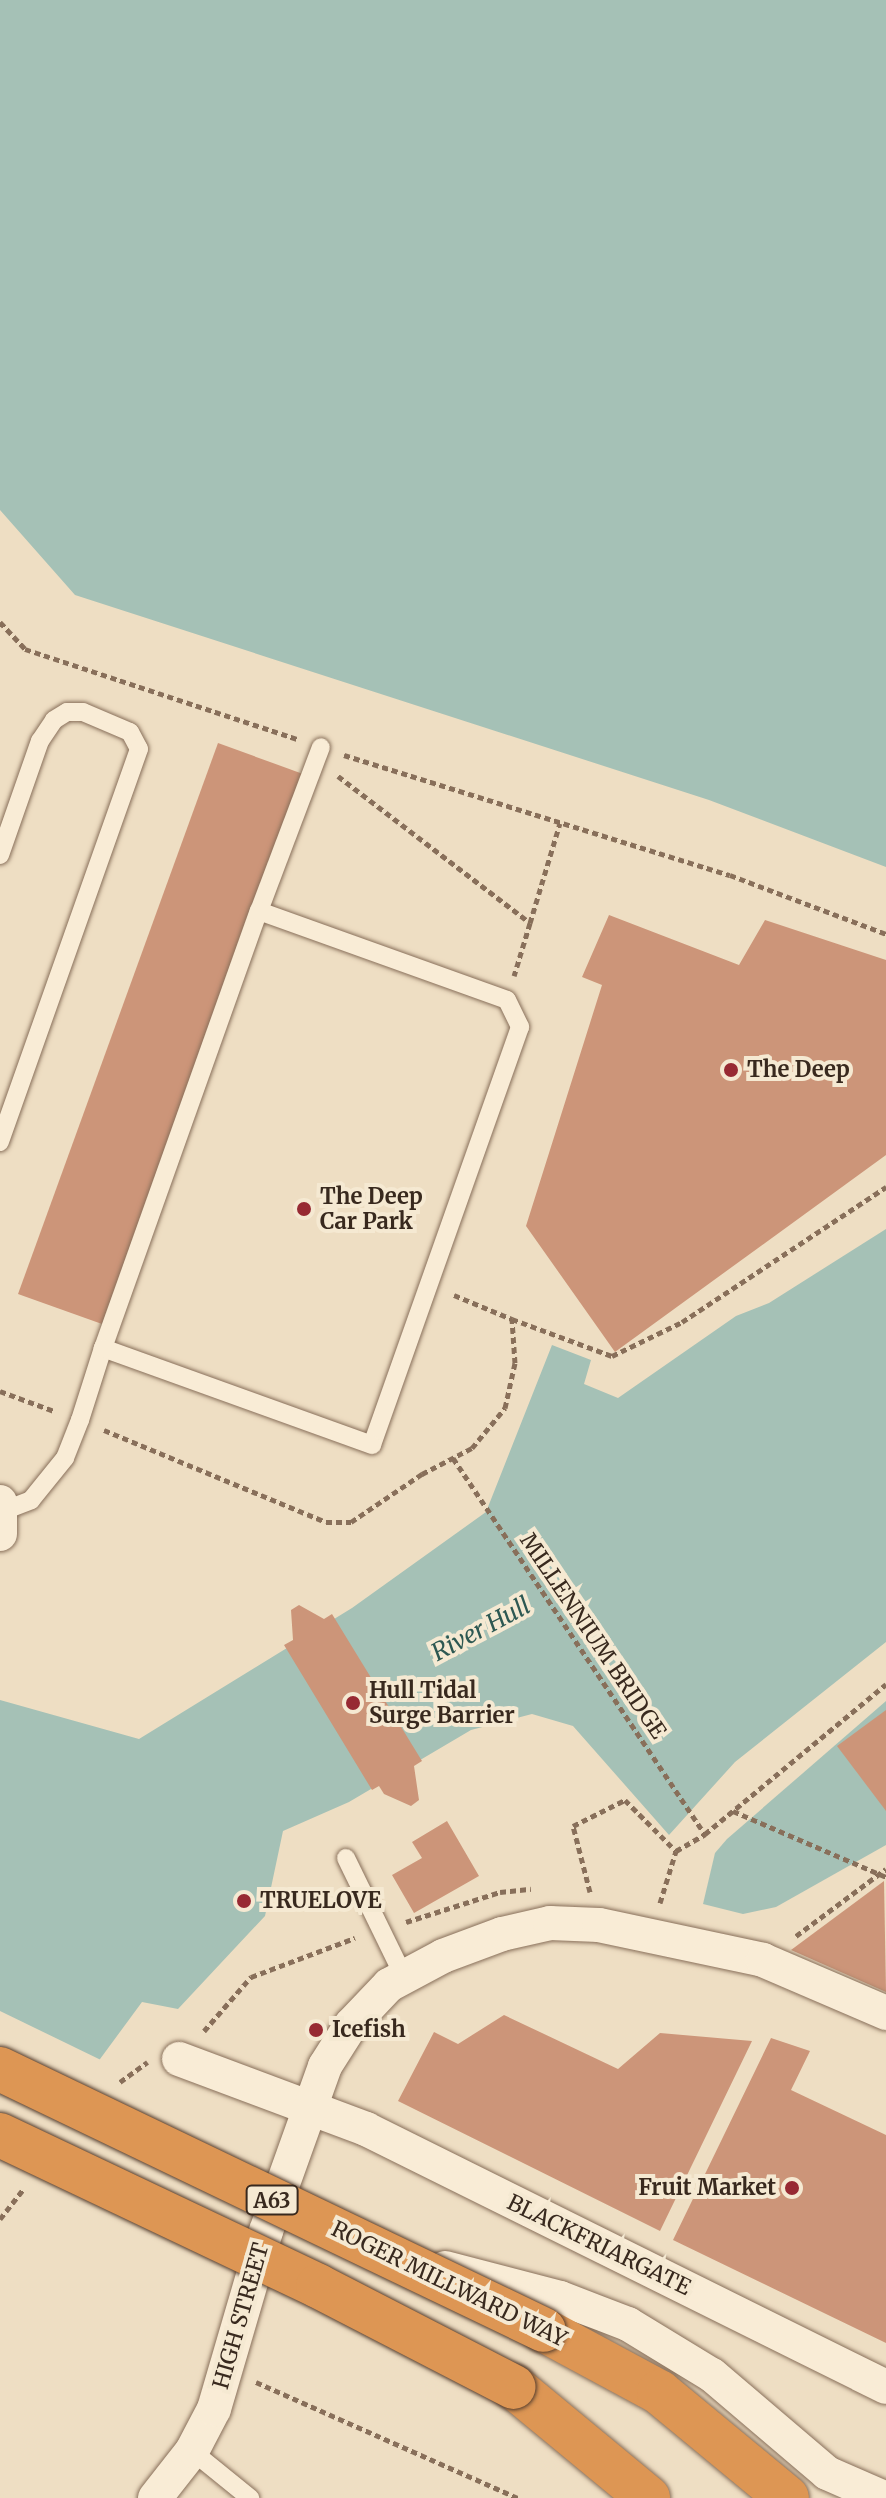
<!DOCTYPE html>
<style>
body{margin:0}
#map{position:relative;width:886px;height:2498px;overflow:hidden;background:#eedec3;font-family:Merriweather,serif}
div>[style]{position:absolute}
.water>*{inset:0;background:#a5c1b6}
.pier>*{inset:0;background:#eedec3}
.building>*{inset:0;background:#cc9579}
.path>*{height:5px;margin-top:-2.5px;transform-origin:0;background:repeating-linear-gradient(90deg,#886f5a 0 6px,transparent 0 10px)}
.roads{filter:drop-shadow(0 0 2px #886f5a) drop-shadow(0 0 2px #886f5a)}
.lane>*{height:18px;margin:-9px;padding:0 9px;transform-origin:9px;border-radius:9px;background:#f9ecd6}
.street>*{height:34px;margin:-17px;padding:0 17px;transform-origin:17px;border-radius:17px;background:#f9ecd6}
.highway>*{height:44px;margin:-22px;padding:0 22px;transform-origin:22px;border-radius:22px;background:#dd9654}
.bridges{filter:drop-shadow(0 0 2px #563e2e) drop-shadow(0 0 2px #563e2e)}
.highway-bridge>*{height:44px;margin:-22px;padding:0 22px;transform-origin:22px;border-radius:22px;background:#dd9654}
.dots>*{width:22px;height:22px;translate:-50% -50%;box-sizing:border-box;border:4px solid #f5e9d2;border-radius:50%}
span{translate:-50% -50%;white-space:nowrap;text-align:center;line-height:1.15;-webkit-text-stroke:8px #f5e9d2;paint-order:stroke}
.shield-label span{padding:2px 6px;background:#f5e9d2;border:2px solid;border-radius:6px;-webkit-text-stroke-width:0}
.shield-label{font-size:20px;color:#38291e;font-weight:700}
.poi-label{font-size:22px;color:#38291e;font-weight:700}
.left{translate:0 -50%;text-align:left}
.right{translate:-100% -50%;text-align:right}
.street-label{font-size:22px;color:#38291e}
.water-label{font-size:24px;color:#2d5852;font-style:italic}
</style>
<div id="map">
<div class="water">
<div style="clip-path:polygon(0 0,886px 0,886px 867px,709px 800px,75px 595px,0 510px)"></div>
<div style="clip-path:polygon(886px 1229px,886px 1642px,735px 1762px,669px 1835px,573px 1726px,532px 1714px,471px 1730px,349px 1802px,283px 1831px,265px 1916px,178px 2009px,142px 2002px,0 2195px,0 1700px,139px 1739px,352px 1608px,486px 1512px,552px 1345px,591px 1360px,584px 1384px,618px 1398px,736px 1316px,769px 1303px)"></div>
<div style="clip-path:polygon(886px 1701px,886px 1845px,776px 1907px,743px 1914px,703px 1904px,715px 1853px,727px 1839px)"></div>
</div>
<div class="pier">
<div style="clip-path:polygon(0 2011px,103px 2061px,2px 2199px,0 2197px)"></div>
</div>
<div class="building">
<div style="clip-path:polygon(218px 743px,303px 774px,102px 1324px,18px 1294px)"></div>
<div style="clip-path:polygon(609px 915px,739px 965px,765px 920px,886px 960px,886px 1155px,615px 1352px,526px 1226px,602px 985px,582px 977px)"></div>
<div style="clip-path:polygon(299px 1605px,324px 1619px,332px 1614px,422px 1761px,414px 1766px,419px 1800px,411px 1806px,384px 1794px,379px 1786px,372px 1790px,284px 1645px,293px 1640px,291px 1610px)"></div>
<div style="clip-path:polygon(886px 1710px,886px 1811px,837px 1746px)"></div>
<div style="clip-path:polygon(447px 1821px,479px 1876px,414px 1913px,392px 1875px,422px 1858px,412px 1842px)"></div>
<div style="clip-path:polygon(884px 1881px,886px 1992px,791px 1950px)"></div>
<div style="clip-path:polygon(504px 2015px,618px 2069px,660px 2033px,752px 2041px,660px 2231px,398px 2101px,434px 2032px,458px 2044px)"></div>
<div style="clip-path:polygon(771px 2038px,810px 2051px,791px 2090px,886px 2135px,886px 2343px,673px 2240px)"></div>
</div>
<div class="path">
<div style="left:0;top:622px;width:37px;rotate:47deg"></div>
<div style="left:25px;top:649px;width:287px;rotate:18.3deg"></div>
<div style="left:344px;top:755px;width:404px;rotate:17.3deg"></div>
<div style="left:730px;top:875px;width:167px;rotate:20.7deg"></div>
<div style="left:338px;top:776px;width:242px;rotate:37.4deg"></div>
<div style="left:530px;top:923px;width:55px;rotate:106.8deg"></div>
<div style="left:530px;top:923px;width:104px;rotate:-73.3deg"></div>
<div style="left:454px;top:1295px;width:63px;rotate:22.5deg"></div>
<div style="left:0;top:1391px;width:58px;rotate:20.3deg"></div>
<div style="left:104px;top:1430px;width:240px;rotate:22.5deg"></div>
<div style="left:326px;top:1522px;width:25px"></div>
<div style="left:351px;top:1522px;width:86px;rotate:-34.1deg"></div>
<div style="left:422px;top:1474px;width:56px;rotate:-27.5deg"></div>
<div style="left:472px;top:1448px;width:52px;rotate:-50.5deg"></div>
<div style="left:505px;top:1408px;width:46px;rotate:-77.5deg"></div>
<div style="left:515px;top:1363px;width:44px;rotate:-93.9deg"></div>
<div style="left:512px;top:1319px;width:107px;rotate:20.3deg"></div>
<div style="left:612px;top:1356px;width:78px;rotate:-25.9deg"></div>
<div style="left:682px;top:1322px;width:245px;rotate:-33.5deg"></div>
<div style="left:453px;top:1458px;width:453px;rotate:56.2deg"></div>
<div style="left:733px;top:1811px;width:167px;rotate:23.3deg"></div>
<div style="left:590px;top:1892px;width:68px;rotate:-104.4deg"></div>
<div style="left:573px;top:1826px;width:58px;rotate:-26.6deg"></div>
<div style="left:625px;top:1800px;width:72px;rotate:45deg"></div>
<div style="left:676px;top:1851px;width:34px;rotate:-30deg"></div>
<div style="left:705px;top:1834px;width:235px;rotate:-39.6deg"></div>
<div style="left:660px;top:1903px;width:54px;rotate:-72.9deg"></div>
<div style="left:406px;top:1922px;width:99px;rotate:-17.7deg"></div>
<div style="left:500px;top:1892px;width:31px;rotate:-6deg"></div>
<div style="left:796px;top:1936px;width:112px;rotate:-36.7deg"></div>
<div style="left:204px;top:2031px;width:72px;rotate:-49deg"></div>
<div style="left:251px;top:1977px;width:111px;rotate:-20.6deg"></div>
<div style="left:120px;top:2082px;width:34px;rotate:-36deg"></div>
<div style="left:0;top:2219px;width:37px;rotate:-52deg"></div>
<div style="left:256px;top:2382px;width:287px;rotate:23.9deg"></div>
</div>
<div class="roads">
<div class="lane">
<div style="left:0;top:855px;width:121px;rotate:-70.7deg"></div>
<div style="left:40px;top:741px;width:25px;rotate:-56deg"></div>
<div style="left:54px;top:720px;width:15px;rotate:-32deg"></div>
<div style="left:67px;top:712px;width:16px"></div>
<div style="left:83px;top:712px;width:51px;rotate:23.1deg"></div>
<div style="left:130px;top:732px;width:19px;rotate:62deg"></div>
<div style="left:139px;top:749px;width:417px;rotate:109.5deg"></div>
<div style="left:259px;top:911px;width:175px;rotate:-69.3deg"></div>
<div style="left:3px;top:1511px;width:30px;rotate:-21deg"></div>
<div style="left:31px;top:1500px;width:54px;rotate:-51deg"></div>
<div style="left:65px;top:1458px;width:41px;rotate:-68.5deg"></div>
<div style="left:80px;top:1420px;width:76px;rotate:-72.3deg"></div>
<div style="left:103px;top:1348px;width:464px;rotate:-70.4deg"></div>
<div style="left:259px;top:911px;width:263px;rotate:19.7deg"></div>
<div style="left:507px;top:1000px;width:30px;rotate:64deg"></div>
<div style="left:520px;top:1027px;width:443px;rotate:109.5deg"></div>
<div style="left:372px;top:1445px;width:286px;rotate:-160.2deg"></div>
<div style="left:346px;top:1858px;width:132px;rotate:64deg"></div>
<div style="left:192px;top:2451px;width:75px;rotate:39deg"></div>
</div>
<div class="street">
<div style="left:0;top:1502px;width:32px;rotate:90deg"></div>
<div style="left:179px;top:2059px;width:200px;rotate:20.5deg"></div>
<div style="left:366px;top:2129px;width:580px;rotate:26.39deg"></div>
<div style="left:445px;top:2268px;width:119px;rotate:14.6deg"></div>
<div style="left:560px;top:2298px;width:73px;rotate:20.9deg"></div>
<div style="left:628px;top:2324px;width:98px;rotate:31.3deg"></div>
<div style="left:712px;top:2375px;width:151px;rotate:40.4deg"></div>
<div style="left:827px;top:2473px;width:62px;rotate:23.7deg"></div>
<div style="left:155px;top:2498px;width:60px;rotate:-51.8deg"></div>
<div style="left:192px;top:2451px;width:47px;rotate:-62.4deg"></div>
<div style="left:214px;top:2409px;width:185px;rotate:-73.7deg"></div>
<div style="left:266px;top:2231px;width:175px;rotate:-70.3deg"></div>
<div style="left:325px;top:2066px;width:49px;rotate:-57.6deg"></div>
<div style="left:351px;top:2025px;width:55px;rotate:-46.5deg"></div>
<div style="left:389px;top:1985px;width:61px;rotate:-28.2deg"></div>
<div style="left:443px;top:1956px;width:63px;rotate:-20.4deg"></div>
<div style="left:502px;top:1934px;width:49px;rotate:-12.9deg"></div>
<div style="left:550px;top:1923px;width:49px;rotate:2.3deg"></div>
<div style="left:599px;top:1925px;width:168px;rotate:12deg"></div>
<div style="left:763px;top:1960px;width:134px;rotate:23.3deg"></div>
</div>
<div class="highway">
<div style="left:544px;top:2330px;width:131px;rotate:28.3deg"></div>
<div style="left:659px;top:2392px;width:166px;rotate:39.6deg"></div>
<div style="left:514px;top:2387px;width:174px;rotate:39.6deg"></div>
</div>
</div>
<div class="bridges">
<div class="highway-bridge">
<div style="left:0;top:2069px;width:603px;rotate:25.63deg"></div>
<div style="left:0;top:2135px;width:352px;rotate:25.4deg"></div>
<div style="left:318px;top:2286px;width:220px;rotate:27.3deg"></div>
</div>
</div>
<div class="dots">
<div style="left:731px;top:1070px;background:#972a33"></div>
<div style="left:304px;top:1209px;background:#972a33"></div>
<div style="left:353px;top:1703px;background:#972a33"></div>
<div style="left:244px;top:1901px;background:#972a33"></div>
<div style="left:316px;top:2030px;background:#972a33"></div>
<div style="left:792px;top:2188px;background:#972a33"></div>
</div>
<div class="shield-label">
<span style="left:272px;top:2200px">A63</span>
</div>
<div class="poi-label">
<span class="left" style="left:747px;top:1070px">The Deep</span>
<span class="left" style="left:320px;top:1209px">The Deep<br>Car Park</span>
<span class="left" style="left:369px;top:1703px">Hull Tidal<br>Surge Barrier</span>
<span class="left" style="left:260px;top:1901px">TRUELOVE</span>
<span class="left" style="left:332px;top:2030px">Icefish</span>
<span class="right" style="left:776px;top:2188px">Fruit Market</span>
</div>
<div class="street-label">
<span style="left:593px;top:1636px;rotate:56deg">MILLENNIUM BRIDGE</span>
<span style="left:599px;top:2245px;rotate:26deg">BLACKFRIARGATE</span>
<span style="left:449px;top:2284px;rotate:26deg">ROGER MILLWARD WAY</span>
<span style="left:241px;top:2316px;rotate:-74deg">HIGH STREET</span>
</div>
<div class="water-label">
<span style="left:481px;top:1629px;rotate:-28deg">River Hull</span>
</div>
</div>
